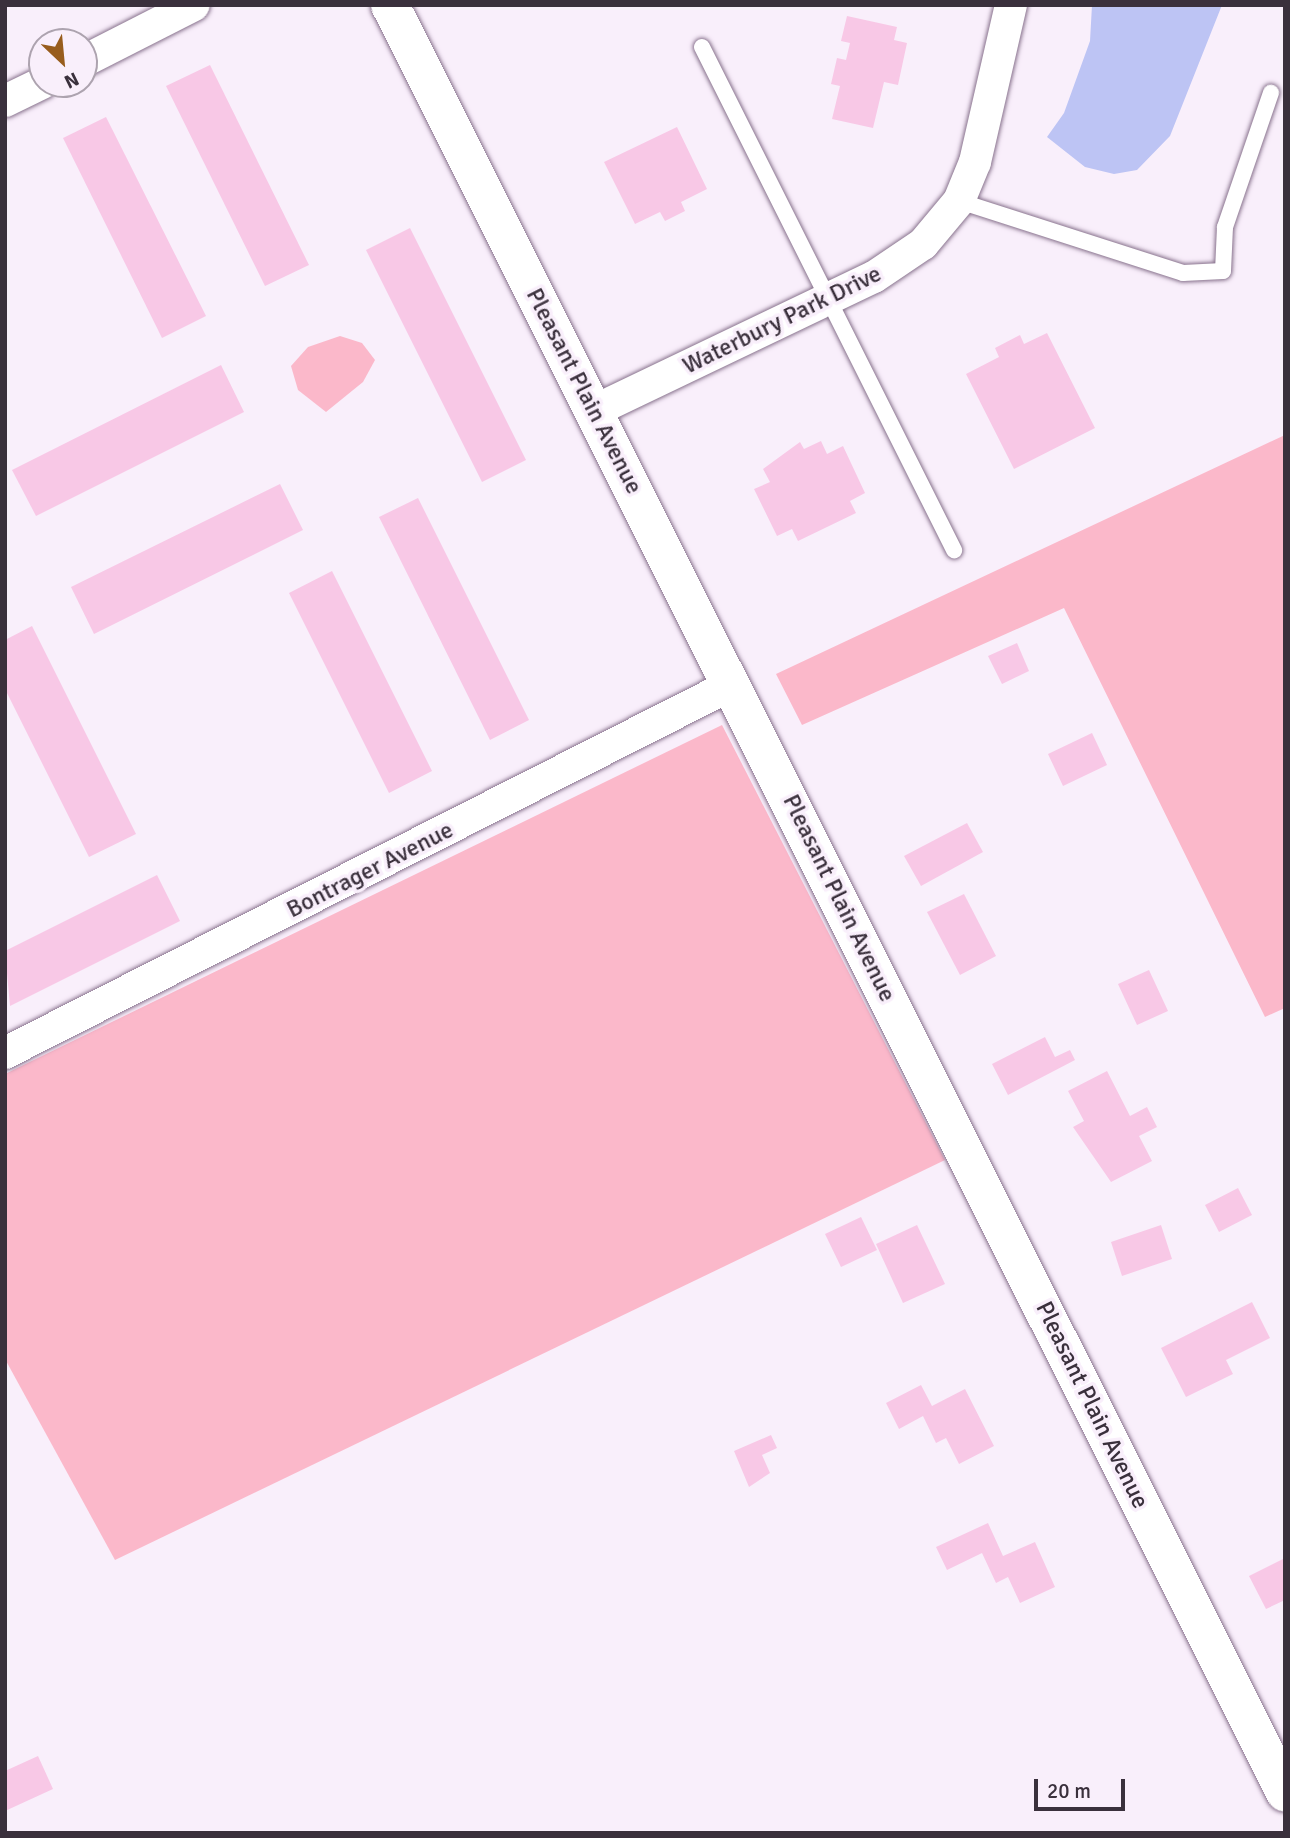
<!DOCTYPE html>
<style>
body{margin:0}
#map{position:relative;width:1290px;height:1838px;overflow:hidden;background:#f9effb;font-family:Signika,sans-serif}
div>[style]{position:absolute}
.green>*{inset:0;background:#fbb8ca}
.water>*{inset:0;background:#bdc4f4}
.building>*{inset:0;background:#f8c8e6}
.roads{filter:drop-shadow(0 0 2px #88728d) drop-shadow(0 0 2px #88728d)}
.service>*{height:16px;margin:-8px;padding:0 8px;transform-origin:8px;border-radius:8px;background:#fff}
.minor>*{height:32px;margin:-16px;padding:0 16px;transform-origin:16px;border-radius:16px;background:#fff}
.tertiary>*{height:38px;margin:-19px;padding:0 19px;transform-origin:19px;border-radius:19px;background:#fff}
span{translate:-50% -50%;white-space:nowrap;text-align:center;line-height:1.15;-webkit-text-stroke:7px #f9effb;paint-order:stroke}
.street-label{font-size:24px;color:#3a303c}
.frame{position:absolute;inset:0;border:7px solid #3a303c;pointer-events:none}
.north{position:absolute;left:28px;top:28px;width:70px;height:70px;box-sizing:border-box;background:#f9effb;border:2px solid #ada3af;border-radius:50%;rotate:154deg;font-size:19px;font-weight:700;line-height:28px;text-align:center;color:#3a303c}
.north::after{content:'';display:block;margin:auto;width:24px;height:32px;background:#985d1d;clip-path:polygon(50% 0,100% 100%,50% 72%,0 100%)}
.scale{position:absolute;left:1034px;top:1779px;width:91px;height:32px;box-sizing:border-box;border:4px solid #3a303c;border-top:0;padding-left:9px;font-size:21px;line-height:24px;white-space:nowrap;color:#3a303c;-webkit-text-stroke:5px #f9effb;paint-order:stroke}
</style>
<div id="map">
<div class="green">
<div style="clip-path:polygon(340px 336px,362px 343px,375px 360px,363px 382px,326px 412px,298px 390px,291px 366px,308px 347px)"></div>
<div style="clip-path:polygon(1285px 435px,1285px 1008px,1265px 1017px,1064px 608px,802px 725px,776px 674px)"></div>
<div style="clip-path:polygon(722px 725px,945px 1160px,115px 1560px,5px 1359px,5px 1074px)"></div>
</div>
<div class="water">
<div style="clip-path:polygon(1092px 5px,1222px 5px,1170px 136px,1137px 170px,1114px 174px,1085px 167px,1047px 137px,1064px 113px,1090px 41px)"></div>
</div>
<div class="building">
<div style="clip-path:polygon(847px 16px,897px 27px,894px 40px,907px 43px,898px 85px,884px 82px,873px 128px,832px 119px,840px 86px,831px 84px,837px 58px,846px 60px,850px 43px,841px 41px)"></div>
<div style="clip-path:polygon(210px 65px,309px 265px,265px 286px,166px 86px)"></div>
<div style="clip-path:polygon(106px 117px,206px 316px,162px 338px,63px 138px)"></div>
<div style="clip-path:polygon(677px 127px,707px 189px,681px 202px,685px 211px,665px 221px,660px 212px,635px 224px,604px 162px)"></div>
<div style="clip-path:polygon(410px 228px,526px 460px,482px 482px,366px 250px)"></div>
<div style="clip-path:polygon(1047px 333px,1095px 428px,1014px 469px,966px 374px,999px 357px,995px 348px,1020px 335px,1024px 344px)"></div>
<div style="clip-path:polygon(221px 365px,244px 412px,36px 516px,12px 470px)"></div>
<div style="clip-path:polygon(821px 441px,827px 454px,843px 446px,865px 493px,850px 501px,856px 513px,798px 541px,792px 529px,777px 536px,754px 489px,770px 482px,763px 469px,800px 442px,804px 449px)"></div>
<div style="clip-path:polygon(280px 484px,303px 530px,94px 634px,71px 587px)"></div>
<div style="clip-path:polygon(418px 498px,529px 720px,490px 740px,379px 517px)"></div>
<div style="clip-path:polygon(332px 571px,432px 771px,389px 793px,289px 593px)"></div>
<div style="clip-path:polygon(32px 626px,136px 834px,89px 857px,5px 689px,5px 640px)"></div>
<div style="clip-path:polygon(1017px 643px,1029px 671px,1002px 684px,988px 656px)"></div>
<div style="clip-path:polygon(1092px 733px,1107px 765px,1063px 786px,1048px 754px)"></div>
<div style="clip-path:polygon(967px 823px,983px 852px,921px 886px,904px 856px)"></div>
<div style="clip-path:polygon(157px 875px,180px 921px,10px 1006px,5px 951px)"></div>
<div style="clip-path:polygon(964px 894px,996px 956px,960px 975px,927px 912px)"></div>
<div style="clip-path:polygon(1149px 970px,1168px 1011px,1137px 1025px,1118px 984px)"></div>
<div style="clip-path:polygon(1045px 1037px,1055px 1057px,1070px 1050px,1075px 1060px,1008px 1095px,992px 1064px)"></div>
<div style="clip-path:polygon(1107px 1071px,1130px 1116px,1147px 1107px,1157px 1127px,1139px 1136px,1152px 1161px,1111px 1182px,1073px 1127px,1084px 1121px,1068px 1091px)"></div>
<div style="clip-path:polygon(1238px 1188px,1252px 1215px,1219px 1232px,1205px 1205px)"></div>
<div style="clip-path:polygon(861px 1217px,877px 1250px,841px 1267px,825px 1234px)"></div>
<div style="clip-path:polygon(917px 1225px,945px 1284px,903px 1303px,876px 1244px)"></div>
<div style="clip-path:polygon(1161px 1225px,1172px 1259px,1122px 1276px,1111px 1242px)"></div>
<div style="clip-path:polygon(1252px 1302px,1270px 1338px,1226px 1360px,1233px 1374px,1186px 1397px,1161px 1348px)"></div>
<div style="clip-path:polygon(921px 1385px,932px 1406px,965px 1389px,994px 1446px,959px 1464px,946px 1438px,936px 1443px,923px 1416px,899px 1429px,886px 1403px)"></div>
<div style="clip-path:polygon(771px 1435px,777px 1448px,762px 1455px,770px 1473px,749px 1487px,734px 1451px)"></div>
<div style="clip-path:polygon(988px 1523px,1003px 1556px,1035px 1542px,1055px 1587px,1020px 1603px,1008px 1577px,996px 1583px,982px 1553px,947px 1570px,936px 1547px)"></div>
<div style="clip-path:polygon(1285px 1558px,1285px 1600px,1266px 1609px,1249px 1576px)"></div>
<div style="clip-path:polygon(38px 1756px,53px 1789px,5px 1811px,5px 1771px)"></div>
</div>
<div class="roads">
<div class="service">
<div style="left:702px;top:47px;width:563px;rotate:63.39deg"></div>
<div style="left:959px;top:201px;width:235px;rotate:17.8deg"></div>
<div style="left:1183px;top:273px;width:40px;rotate:-2.9deg"></div>
<div style="left:1223px;top:271px;width:44px;rotate:-87.4deg"></div>
<div style="left:1225px;top:227px;width:142px;rotate:-71.1deg"></div>
</div>
<div class="minor">
<div style="left:84px;top:61px;width:123px;rotate:-27deg"></div>
<div style="left:5px;top:101px;width:41px;rotate:-25.9deg"></div>
<div style="left:594px;top:411px;width:310px;rotate:-25.6deg"></div>
<div style="left:874px;top:277px;width:59px;rotate:-34deg"></div>
<div style="left:923px;top:244px;width:56px;rotate:-50.1deg"></div>
<div style="left:959px;top:201px;width:42px;rotate:-67.7deg"></div>
<div style="left:975px;top:162px;width:161px;rotate:-77.1deg"></div>
<div style="left:5px;top:1053px;width:816px;rotate:-26.88deg"></div>
</div>
<div class="tertiary">
<div style="left:390px;top:5px;width:1999px;rotate:63.4deg"></div>
</div>
</div>
<div class="street-label">
<span style="left:782px;top:320px;rotate:-26deg">Waterbury Park Drive</span>
<span style="left:584px;top:391px;rotate:63deg">Pleasant Plain Avenue</span>
<span style="left:370px;top:870px;rotate:-27deg">Bontrager Avenue</span>
<span style="left:839px;top:898px;rotate:64deg">Pleasant Plain Avenue</span>
<span style="left:1092px;top:1405px;rotate:64deg">Pleasant Plain Avenue</span>
</div>
<div class="frame"></div>
<div class="north">N</div>
<div class="scale">20 m</div>
</div>
